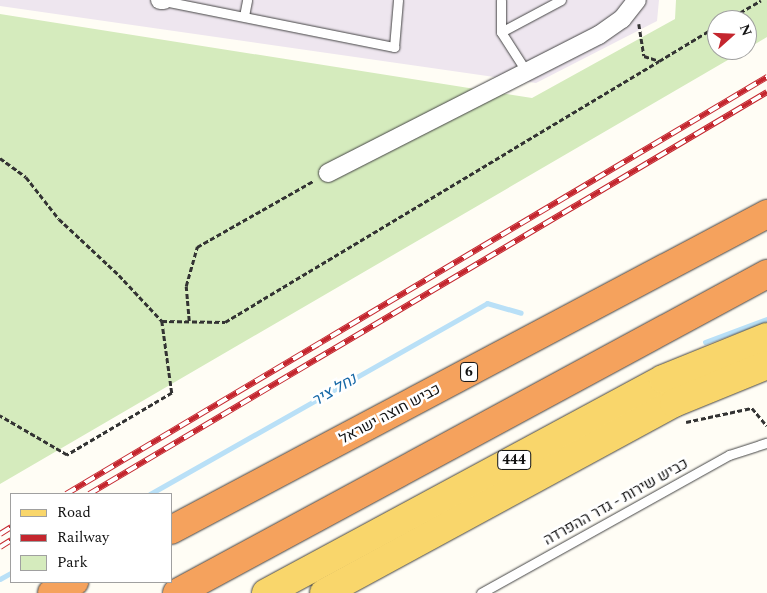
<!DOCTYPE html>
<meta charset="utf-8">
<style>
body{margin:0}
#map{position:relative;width:767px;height:593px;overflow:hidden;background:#fffdf5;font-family:Spectral,Heebo,serif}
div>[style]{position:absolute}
.industrial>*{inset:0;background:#eee6ef}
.green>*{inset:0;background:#d5ebbd}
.stream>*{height:4.5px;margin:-2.25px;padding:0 2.25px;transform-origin:2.25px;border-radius:2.25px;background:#b9e0f7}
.path>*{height:2.5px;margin-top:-1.25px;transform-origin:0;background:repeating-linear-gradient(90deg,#333 0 5px,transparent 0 7.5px)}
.roads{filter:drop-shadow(0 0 1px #444) drop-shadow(0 0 1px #444)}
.service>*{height:9px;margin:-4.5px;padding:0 4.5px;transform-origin:4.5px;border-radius:4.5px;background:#fff}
.minor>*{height:18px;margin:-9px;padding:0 9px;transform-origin:9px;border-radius:9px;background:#fff}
.primary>*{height:28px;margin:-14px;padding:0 14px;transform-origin:14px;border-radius:14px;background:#f9d66b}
.motorway>*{height:28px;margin:-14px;padding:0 14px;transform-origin:14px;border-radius:14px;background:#f5a25d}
.rail>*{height:5.5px;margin-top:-2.75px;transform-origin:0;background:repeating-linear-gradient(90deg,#fff 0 11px,#c4262e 0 22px);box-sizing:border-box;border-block:1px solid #c4262e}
span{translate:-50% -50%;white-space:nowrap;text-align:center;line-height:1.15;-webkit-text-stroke:5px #fff;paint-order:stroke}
.shield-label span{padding:1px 4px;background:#fff;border:1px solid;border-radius:4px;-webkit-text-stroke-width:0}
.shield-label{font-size:14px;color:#111;font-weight:700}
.street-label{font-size:15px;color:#111}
.water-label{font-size:16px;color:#1768a6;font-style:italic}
.legend{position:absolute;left:10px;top:493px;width:162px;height:90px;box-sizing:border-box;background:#fff;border:1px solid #a0a0a0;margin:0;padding:6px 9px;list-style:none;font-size:15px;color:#111}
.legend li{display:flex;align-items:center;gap:10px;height:25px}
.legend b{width:25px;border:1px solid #a0a0a0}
.north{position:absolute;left:707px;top:10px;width:50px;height:50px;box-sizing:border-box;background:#fff;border:1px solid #a0a0a0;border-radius:50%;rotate:70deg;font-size:14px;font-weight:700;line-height:20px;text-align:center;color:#111}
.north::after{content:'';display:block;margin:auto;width:18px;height:22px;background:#c4262e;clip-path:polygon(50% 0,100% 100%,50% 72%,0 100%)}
</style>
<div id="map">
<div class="industrial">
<div style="clip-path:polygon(0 0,659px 0,657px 21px,536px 83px,0 6px)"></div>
</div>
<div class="green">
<div style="clip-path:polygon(676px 0,767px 0,767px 37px,747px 49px,747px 20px,717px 20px,717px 50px,745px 50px,0 484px,0 14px,532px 98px,675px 19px)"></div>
</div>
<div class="stream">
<div style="left:705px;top:342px;width:66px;rotate:-20.4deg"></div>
<div style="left:150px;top:494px;width:387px;rotate:-29.5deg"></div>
<div style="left:487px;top:303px;width:35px;rotate:16deg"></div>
<div style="left:0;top:579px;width:13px;rotate:-29deg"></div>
</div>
<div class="path">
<div style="left:727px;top:20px;width:39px;rotate:-30deg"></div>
<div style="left:639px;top:24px;width:32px;rotate:81deg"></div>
<div style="left:644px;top:56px;width:16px;rotate:18deg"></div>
<div style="left:659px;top:61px;width:68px;rotate:-31.1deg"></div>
<div style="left:0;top:158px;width:32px;rotate:36deg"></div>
<div style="left:26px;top:177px;width:53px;rotate:51.8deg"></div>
<div style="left:59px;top:219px;width:82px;rotate:43deg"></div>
<div style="left:119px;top:275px;width:63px;rotate:46.9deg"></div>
<div style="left:162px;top:321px;width:73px;rotate:82.1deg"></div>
<div style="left:172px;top:393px;width:122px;rotate:149.4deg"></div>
<div style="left:67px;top:455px;width:78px;rotate:-149.8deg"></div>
<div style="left:162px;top:321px;width:63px;rotate:0.9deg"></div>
<div style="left:225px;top:322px;width:506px;rotate:-31.02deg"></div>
<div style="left:189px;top:321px;width:35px;rotate:-95deg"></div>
<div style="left:186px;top:286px;width:41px;rotate:-74.2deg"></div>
<div style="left:197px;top:247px;width:133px;rotate:-29.6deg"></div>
<div style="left:686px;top:422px;width:67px;rotate:-12deg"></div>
<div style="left:752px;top:408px;width:23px;rotate:50deg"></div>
</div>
<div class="roads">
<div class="service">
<div style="left:501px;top:0;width:32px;rotate:90deg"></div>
<div style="left:501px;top:32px;width:50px;rotate:57.3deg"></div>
<div style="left:164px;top:1px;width:235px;rotate:11.3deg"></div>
<div style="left:394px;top:47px;width:47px;rotate:-85.1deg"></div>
<div style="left:244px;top:16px;width:16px;rotate:-79deg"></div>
<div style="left:501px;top:32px;width:68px;rotate:-28.1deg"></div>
<div style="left:481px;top:593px;width:284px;rotate:-29.1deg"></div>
<div style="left:729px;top:455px;width:40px;rotate:-18deg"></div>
</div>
<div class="minor">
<div style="left:160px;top:0;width:4px"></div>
<div style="left:328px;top:173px;width:304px;rotate:-27deg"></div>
<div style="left:599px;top:35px;width:28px;rotate:-35deg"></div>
<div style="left:622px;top:19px;width:24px;rotate:-52deg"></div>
</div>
<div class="primary">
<div style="left:266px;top:593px;width:451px;rotate:-28.3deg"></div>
<div style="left:663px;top:379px;width:112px;rotate:-22deg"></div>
<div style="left:324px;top:593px;width:398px;rotate:-28.5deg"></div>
<div style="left:674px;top:403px;width:100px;rotate:-22.2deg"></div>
</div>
<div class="motorway">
<div style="left:171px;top:530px;width:675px;rotate:-27.93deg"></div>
<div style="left:52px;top:593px;width:25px;rotate:-27deg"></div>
<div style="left:177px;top:593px;width:671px;rotate:-28.4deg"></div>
</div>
</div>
<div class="rail">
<div style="left:66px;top:494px;width:816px;rotate:-30.75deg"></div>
<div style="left:89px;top:494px;width:788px;rotate:-30.66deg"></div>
<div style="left:0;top:534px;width:13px;rotate:-32deg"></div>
<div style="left:0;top:547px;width:13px;rotate:-32deg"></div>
</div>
<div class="shield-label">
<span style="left:469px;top:372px">6</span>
<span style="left:514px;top:460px">444</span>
</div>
<div class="street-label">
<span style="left:390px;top:414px;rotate:-28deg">כביש חוצה ישראל</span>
<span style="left:616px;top:502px;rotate:-29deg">כביש שירות - גדר ההפרדה</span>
</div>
<div class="water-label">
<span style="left:334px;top:390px;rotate:-30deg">נחל ציר</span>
</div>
<ul class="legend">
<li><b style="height:6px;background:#f9d66b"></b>Road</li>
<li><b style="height:6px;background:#c4262e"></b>Railway</li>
<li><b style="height:14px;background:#d5ebbd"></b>Park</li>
</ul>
<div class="north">N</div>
</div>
